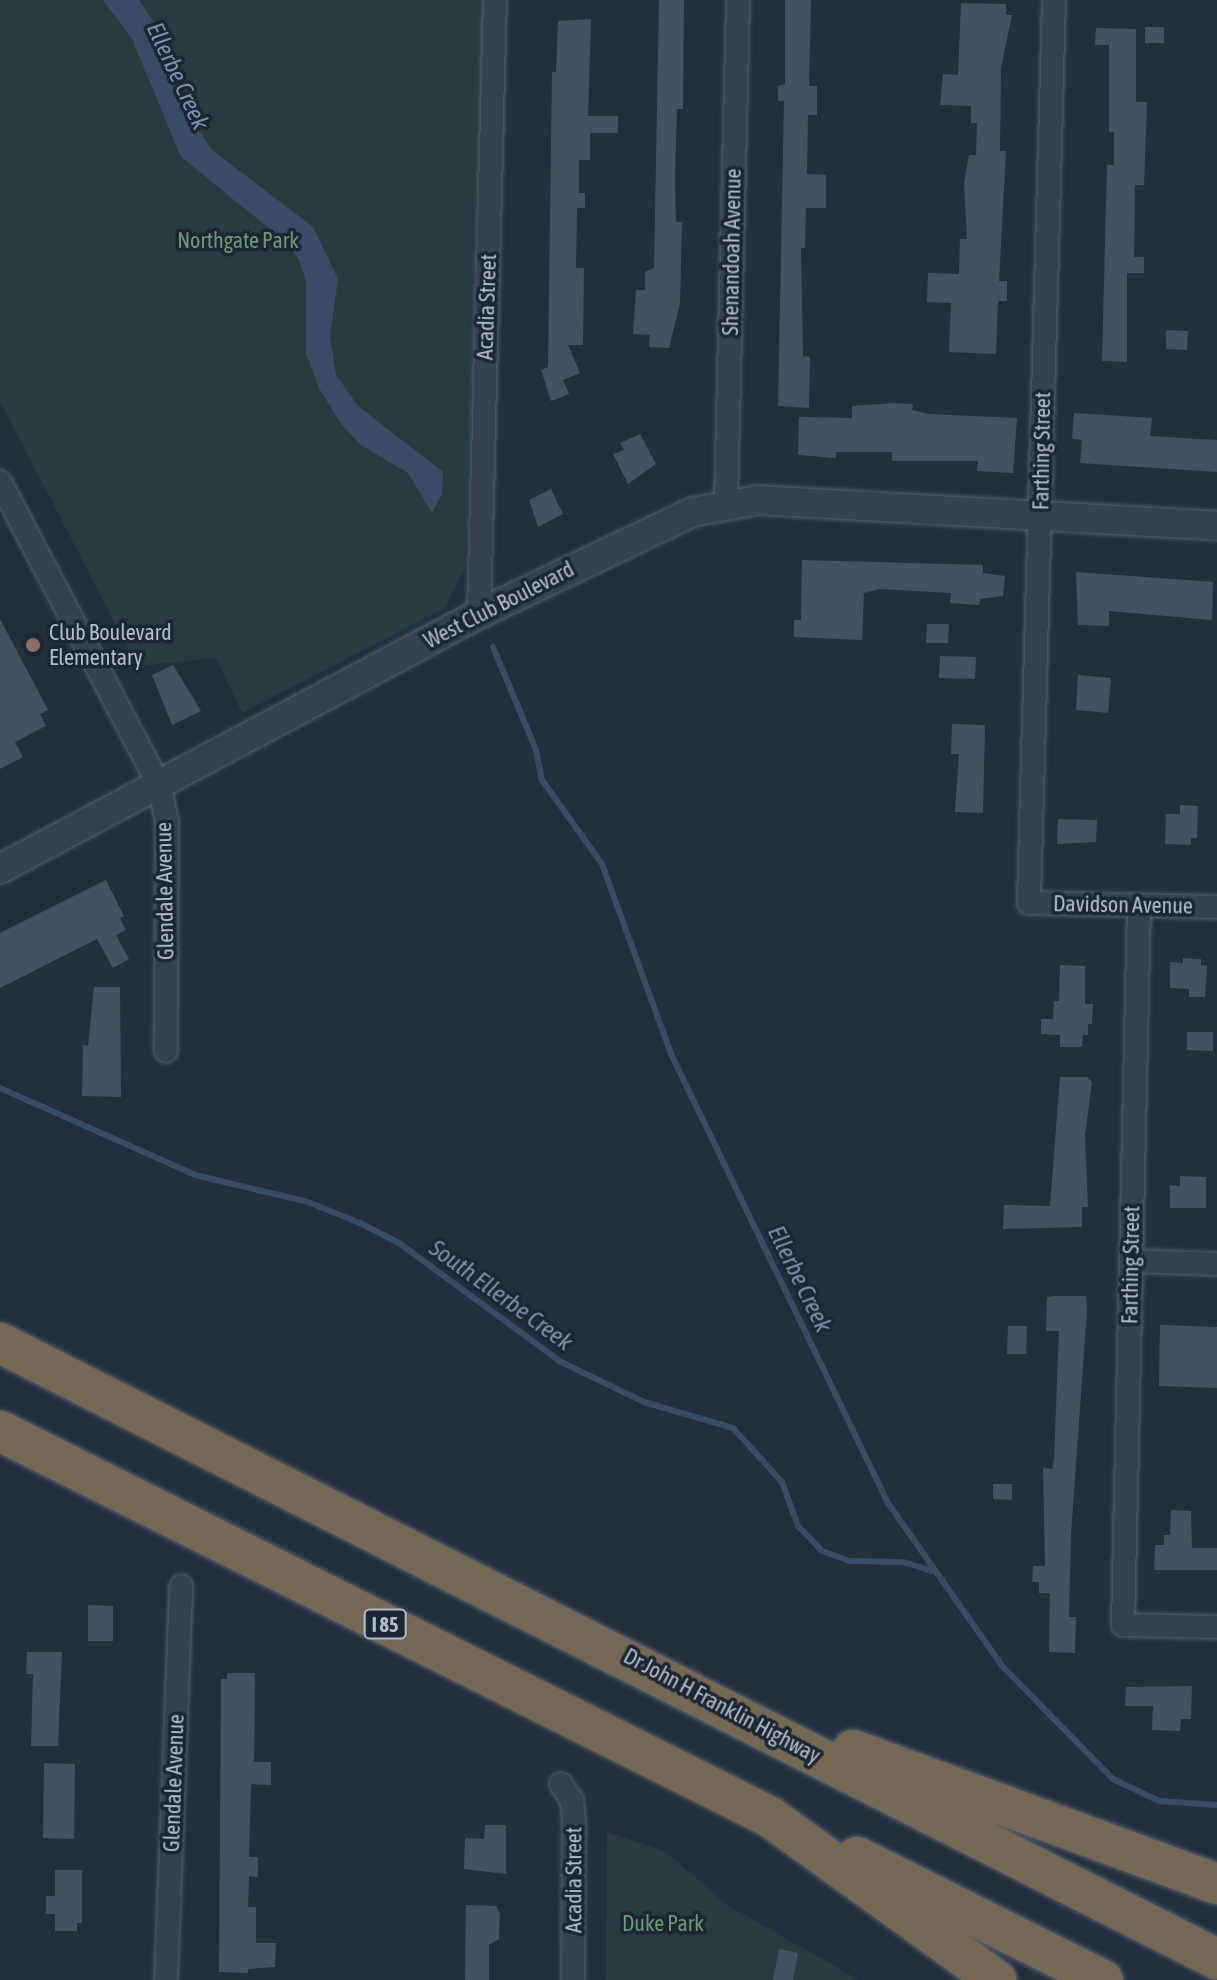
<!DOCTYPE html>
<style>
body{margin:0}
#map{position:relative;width:1217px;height:1980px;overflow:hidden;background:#242f3e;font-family:"Asap Condensed",sans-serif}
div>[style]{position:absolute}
.green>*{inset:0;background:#263c3f}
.water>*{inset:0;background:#394c67}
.stream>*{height:6px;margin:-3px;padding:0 3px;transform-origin:3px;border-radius:3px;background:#394c67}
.building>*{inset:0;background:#455162}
.roads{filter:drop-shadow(0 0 2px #565f6c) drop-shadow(0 0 2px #565f6c)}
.minor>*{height:22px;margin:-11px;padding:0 11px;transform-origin:11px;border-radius:11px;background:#38414e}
.tertiary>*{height:28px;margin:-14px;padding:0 14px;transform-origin:14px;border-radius:14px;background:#38414e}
.motorway>*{height:40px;margin:-20px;padding:0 20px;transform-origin:20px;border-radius:20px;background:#746855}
.dots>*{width:22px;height:22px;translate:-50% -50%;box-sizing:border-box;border:4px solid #1d2633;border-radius:50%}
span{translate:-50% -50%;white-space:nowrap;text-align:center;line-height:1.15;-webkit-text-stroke:7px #1d2633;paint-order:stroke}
.shield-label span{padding:2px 6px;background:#1d2633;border:2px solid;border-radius:6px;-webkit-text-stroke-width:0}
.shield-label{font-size:20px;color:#b4bcc9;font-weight:700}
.park-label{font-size:22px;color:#6b9a76}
.street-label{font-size:22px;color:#b4bcc9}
.poi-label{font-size:22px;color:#b4bcc9}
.left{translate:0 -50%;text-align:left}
.water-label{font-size:24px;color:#7c92b1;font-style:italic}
</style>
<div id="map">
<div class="green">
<div style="clip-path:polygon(0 0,484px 0,466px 565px,444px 609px,242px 713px,216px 658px,137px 666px,0 401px)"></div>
<div style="clip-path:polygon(607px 1832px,666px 1852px,727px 1905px,859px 1980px,606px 1980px)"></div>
</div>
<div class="water">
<div style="clip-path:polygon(103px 0,139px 0,162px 34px,189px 116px,212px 150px,313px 227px,338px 279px,330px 337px,336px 375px,358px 406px,443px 472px,442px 494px,432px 513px,408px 473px,361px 445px,341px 424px,319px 388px,306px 353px,306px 281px,299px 260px,286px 242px,181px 157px,132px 39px)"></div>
</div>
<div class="stream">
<div style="left:493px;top:647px;width:112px;rotate:67.3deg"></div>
<div style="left:536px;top:750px;width:31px;rotate:79deg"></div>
<div style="left:542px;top:780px;width:103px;rotate:54.5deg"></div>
<div style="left:602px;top:864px;width:202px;rotate:70deg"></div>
<div style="left:671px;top:1054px;width:499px;rotate:64.2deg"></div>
<div style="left:888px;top:1503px;width:200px;rotate:55deg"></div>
<div style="left:1003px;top:1667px;width:157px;rotate:45.5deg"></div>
<div style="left:1113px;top:1779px;width:51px;rotate:25.6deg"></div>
<div style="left:1159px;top:1801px;width:58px;rotate:3.9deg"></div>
<div style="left:0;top:1088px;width:214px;rotate:24deg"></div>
<div style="left:195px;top:1175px;width:116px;rotate:13.4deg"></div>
<div style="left:308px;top:1202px;width:56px;rotate:22deg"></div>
<div style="left:360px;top:1223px;width:44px;rotate:27.1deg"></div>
<div style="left:399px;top:1243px;width:201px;rotate:36.3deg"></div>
<div style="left:561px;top:1362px;width:92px;rotate:25.7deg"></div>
<div style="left:644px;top:1402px;width:93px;rotate:16.3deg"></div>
<div style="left:733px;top:1428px;width:73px;rotate:47.8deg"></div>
<div style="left:782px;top:1482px;width:47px;rotate:70deg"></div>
<div style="left:798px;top:1526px;width:35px;rotate:46deg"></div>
<div style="left:822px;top:1551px;width:30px;rotate:20deg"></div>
<div style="left:850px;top:1561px;width:53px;rotate:1.1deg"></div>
<div style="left:903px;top:1562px;width:30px;rotate:17deg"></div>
</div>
<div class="building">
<div style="clip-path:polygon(659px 0,684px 0,683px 109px,677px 109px,675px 177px,676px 222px,682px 222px,680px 303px,669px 348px,649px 347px,650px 335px,633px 334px,636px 290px,645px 290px,645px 272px,654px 268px)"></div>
<div style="clip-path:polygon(785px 0,811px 0,809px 86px,817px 86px,817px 115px,808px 115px,807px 174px,826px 175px,826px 208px,806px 208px,805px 248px,801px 248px,803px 356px,810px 357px,809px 408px,778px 406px,784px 101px,778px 101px,778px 86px,785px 84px)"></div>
<div style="clip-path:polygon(961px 3px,1006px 4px,1006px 15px,1012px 15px,1001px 68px,1000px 151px,1006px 151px,999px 281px,1007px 281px,1007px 301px,998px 301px,996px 354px,949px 352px,951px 303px,927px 302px,928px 273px,959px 274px,960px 239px,967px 239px,964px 183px,969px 155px,976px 155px,977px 123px,971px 123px,971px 106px,940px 105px,943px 74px,958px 75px)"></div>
<div style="clip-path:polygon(591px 19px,588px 116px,618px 116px,618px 133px,590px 133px,590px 160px,579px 160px,579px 193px,585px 193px,585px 208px,577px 208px,576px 268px,584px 268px,583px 345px,568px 345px,580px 373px,563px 380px,569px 394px,551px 401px,541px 370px,548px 367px,552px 72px,556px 72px,558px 21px)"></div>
<div style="clip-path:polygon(1145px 27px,1164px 27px,1164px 43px,1145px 43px)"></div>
<div style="clip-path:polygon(1096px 28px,1136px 29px,1136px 102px,1147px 102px,1144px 185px,1135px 185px,1134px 257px,1144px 257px,1144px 273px,1127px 273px,1127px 362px,1102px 361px,1107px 165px,1114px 165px,1114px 132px,1109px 132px,1109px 45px,1095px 45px)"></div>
<div style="clip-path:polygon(1166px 330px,1188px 331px,1187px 350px,1166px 349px)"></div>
<div style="clip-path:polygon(894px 403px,913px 404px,912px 410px,929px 414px,1017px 418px,1013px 473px,977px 471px,978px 461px,892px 461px,892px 452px,836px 452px,836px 458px,798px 455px,799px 417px,852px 418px,852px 406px)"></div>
<div style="clip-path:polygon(1074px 413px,1152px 418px,1150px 436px,1217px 440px,1217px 472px,1080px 463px,1082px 440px,1072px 439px)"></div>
<div style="clip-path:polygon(640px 434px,656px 464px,628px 484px,613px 454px,624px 450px,620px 443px)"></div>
<div style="clip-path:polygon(551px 489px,563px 514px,538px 527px,529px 500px)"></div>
<div style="clip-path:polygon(802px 560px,983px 565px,983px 573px,1005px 576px,1003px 596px,980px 599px,979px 605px,950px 603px,951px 593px,879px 589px,864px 593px,862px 640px,794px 637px,794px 620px,801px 620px)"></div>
<div style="clip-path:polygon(1076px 572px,1213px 582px,1212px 620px,1109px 611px,1109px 626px,1078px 625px)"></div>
<div style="clip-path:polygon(0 619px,48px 710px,40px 714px,46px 726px,15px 742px,23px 757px,0 769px)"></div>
<div style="clip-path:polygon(927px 624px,949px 624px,948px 643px,926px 643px)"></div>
<div style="clip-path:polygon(940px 656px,976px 657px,975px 679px,939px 678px)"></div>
<div style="clip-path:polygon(173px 665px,201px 711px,172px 725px,152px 675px)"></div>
<div style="clip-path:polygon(1078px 675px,1111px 678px,1108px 713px,1076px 710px)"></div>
<div style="clip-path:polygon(952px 724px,985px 725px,983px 813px,955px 812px,959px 754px,951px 754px)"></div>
<div style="clip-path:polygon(1180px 805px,1198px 806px,1197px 838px,1191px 838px,1191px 845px,1165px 844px,1166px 814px,1180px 814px)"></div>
<div style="clip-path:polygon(1058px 819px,1097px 820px,1096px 842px,1057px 844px)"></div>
<div style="clip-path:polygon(106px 880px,124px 916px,120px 918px,126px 930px,116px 935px,129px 959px,113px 968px,97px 939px,0 988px,0 933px)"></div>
<div style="clip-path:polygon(1183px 958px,1201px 959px,1201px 965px,1207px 966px,1205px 997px,1189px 997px,1189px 989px,1170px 988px,1170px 962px,1183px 963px)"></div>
<div style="clip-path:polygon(1060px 965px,1085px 966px,1085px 1004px,1093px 1004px,1092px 1024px,1088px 1024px,1088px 1035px,1083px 1035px,1082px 1047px,1060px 1047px,1060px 1035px,1041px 1034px,1041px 1019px,1053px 1019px,1054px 1001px,1059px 1001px)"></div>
<div style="clip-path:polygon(94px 987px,120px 987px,121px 1097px,82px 1096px,83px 1045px,88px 1046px)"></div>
<div style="clip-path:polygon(1187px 1032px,1213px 1032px,1213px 1051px,1187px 1050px)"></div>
<div style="clip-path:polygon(1060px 1077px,1087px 1077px,1092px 1082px,1085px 1135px,1088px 1207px,1082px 1207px,1082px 1227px,1003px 1229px,1004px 1205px,1050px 1206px)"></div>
<div style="clip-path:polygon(1180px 1176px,1206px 1177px,1206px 1208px,1170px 1208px,1170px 1185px,1180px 1186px)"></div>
<div style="clip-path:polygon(1055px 1296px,1086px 1296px,1087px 1310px,1071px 1534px,1069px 1617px,1076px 1617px,1075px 1653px,1049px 1652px,1050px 1593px,1039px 1593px,1039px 1582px,1032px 1582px,1033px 1566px,1045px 1566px,1043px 1468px,1052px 1469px,1054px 1459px,1059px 1331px,1046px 1331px,1047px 1297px)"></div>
<div style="clip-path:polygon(1160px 1325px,1217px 1327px,1217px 1388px,1159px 1386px)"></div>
<div style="clip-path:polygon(1008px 1326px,1027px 1326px,1026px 1354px,1007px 1354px)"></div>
<div style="clip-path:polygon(993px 1484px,1012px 1484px,1012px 1500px,993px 1499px)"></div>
<div style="clip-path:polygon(1171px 1510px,1191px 1511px,1192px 1548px,1217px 1548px,1217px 1570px,1154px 1570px,1155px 1545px,1164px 1545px,1164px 1535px,1170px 1535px)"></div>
<div style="clip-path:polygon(88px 1605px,113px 1606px,113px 1641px,88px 1641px)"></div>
<div style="clip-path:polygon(27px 1652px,62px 1652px,58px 1746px,31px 1746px,33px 1674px,26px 1674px)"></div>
<div style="clip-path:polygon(227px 1673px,255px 1673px,254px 1762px,271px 1762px,271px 1785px,251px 1784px,249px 1857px,258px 1857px,258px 1877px,249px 1876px,248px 1907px,256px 1907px,256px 1943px,276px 1943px,275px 1967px,248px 1969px,248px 1973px,219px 1972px,221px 1679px,227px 1679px)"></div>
<div style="clip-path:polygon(1192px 1686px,1191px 1719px,1181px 1719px,1180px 1731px,1152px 1730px,1153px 1706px,1125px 1706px,1126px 1687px)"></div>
<div style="clip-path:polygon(44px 1763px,75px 1764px,74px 1839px,43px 1838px)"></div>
<div style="clip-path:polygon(485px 1825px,506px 1825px,506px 1874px,464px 1869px,465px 1838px,484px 1839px)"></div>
<div style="clip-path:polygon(55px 1870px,82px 1870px,82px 1923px,77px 1923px,77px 1931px,55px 1931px,55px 1914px,46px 1914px,46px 1896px,55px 1896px)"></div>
<div style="clip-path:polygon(466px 1905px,496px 1906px,500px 1914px,499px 1939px,489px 1945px,489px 1980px,465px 1980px)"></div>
<div style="clip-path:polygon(779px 1949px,798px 1953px,793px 1980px,773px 1980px)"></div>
</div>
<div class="roads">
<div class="minor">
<div style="left:1054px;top:0;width:903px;rotate:91.59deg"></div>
<div style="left:1029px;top:903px;width:188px;rotate:1.2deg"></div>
<div style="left:0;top:482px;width:344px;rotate:62.3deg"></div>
<div style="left:160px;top:787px;width:36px;rotate:79deg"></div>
<div style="left:167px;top:822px;width:229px;rotate:90.3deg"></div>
<div style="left:726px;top:503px;width:503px;rotate:-88.63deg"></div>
<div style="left:479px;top:614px;width:614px;rotate:-88.51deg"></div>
<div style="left:1139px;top:905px;width:720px;rotate:91.27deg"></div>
<div style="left:1123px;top:1625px;width:94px;rotate:1.2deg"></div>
<div style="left:1131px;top:1261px;width:86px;rotate:2deg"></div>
<div style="left:561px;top:1784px;width:20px;rotate:57deg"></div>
<div style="left:572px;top:1801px;width:20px;rotate:84deg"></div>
<div style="left:574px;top:1821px;width:159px;rotate:90.4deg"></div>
<div style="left:166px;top:1980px;width:394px;rotate:-87.8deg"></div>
</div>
<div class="tertiary">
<div style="left:0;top:869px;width:543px;rotate:-28.03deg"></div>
<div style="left:479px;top:614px;width:237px;rotate:-25.5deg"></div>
<div style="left:693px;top:512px;width:66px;rotate:-10.5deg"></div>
<div style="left:758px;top:500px;width:460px;rotate:3.2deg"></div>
</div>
<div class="motorway">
<div style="left:0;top:1343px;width:1364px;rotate:26.85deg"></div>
<div style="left:0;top:1431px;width:861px;rotate:26.62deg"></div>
<div style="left:770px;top:1817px;width:279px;rotate:35.8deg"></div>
<div style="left:853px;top:1750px;width:388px;rotate:20.2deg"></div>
<div style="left:857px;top:1857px;width:275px;rotate:26.6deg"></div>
</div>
</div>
<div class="dots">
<div style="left:33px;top:645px;background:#8d6e63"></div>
</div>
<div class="shield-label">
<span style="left:385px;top:1624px">I 85</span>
</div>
<div class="park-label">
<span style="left:238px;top:241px">Northgate Park</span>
<span style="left:663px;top:1924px">Duke Park</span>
</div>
<div class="street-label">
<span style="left:732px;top:252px;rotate:-89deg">Shenandoah Avenue</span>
<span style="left:487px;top:307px;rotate:-88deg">Acadia Street</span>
<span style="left:1042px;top:451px;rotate:-89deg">Farthing Street</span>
<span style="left:499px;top:605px;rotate:-27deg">West Club Boulevard</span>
<span style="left:165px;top:891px;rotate:-91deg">Glendale Avenue</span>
<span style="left:1123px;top:905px;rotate:1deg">Davidson Avenue</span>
<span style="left:1131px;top:1265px;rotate:-89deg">Farthing Street</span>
<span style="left:722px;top:1706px;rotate:28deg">Dr John H Franklin Highway</span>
<span style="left:174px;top:1783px;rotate:-88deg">Glendale Avenue</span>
<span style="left:574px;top:1880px;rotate:-90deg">Acadia Street</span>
</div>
<div class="poi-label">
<span class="left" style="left:49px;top:645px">Club Boulevard<br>Elementary</span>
</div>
<div class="water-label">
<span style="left:178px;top:76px;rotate:65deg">Ellerbe Creek</span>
<span style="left:800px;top:1279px;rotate:64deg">Ellerbe Creek</span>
<span style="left:501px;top:1295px;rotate:36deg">South Ellerbe Creek</span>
</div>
</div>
